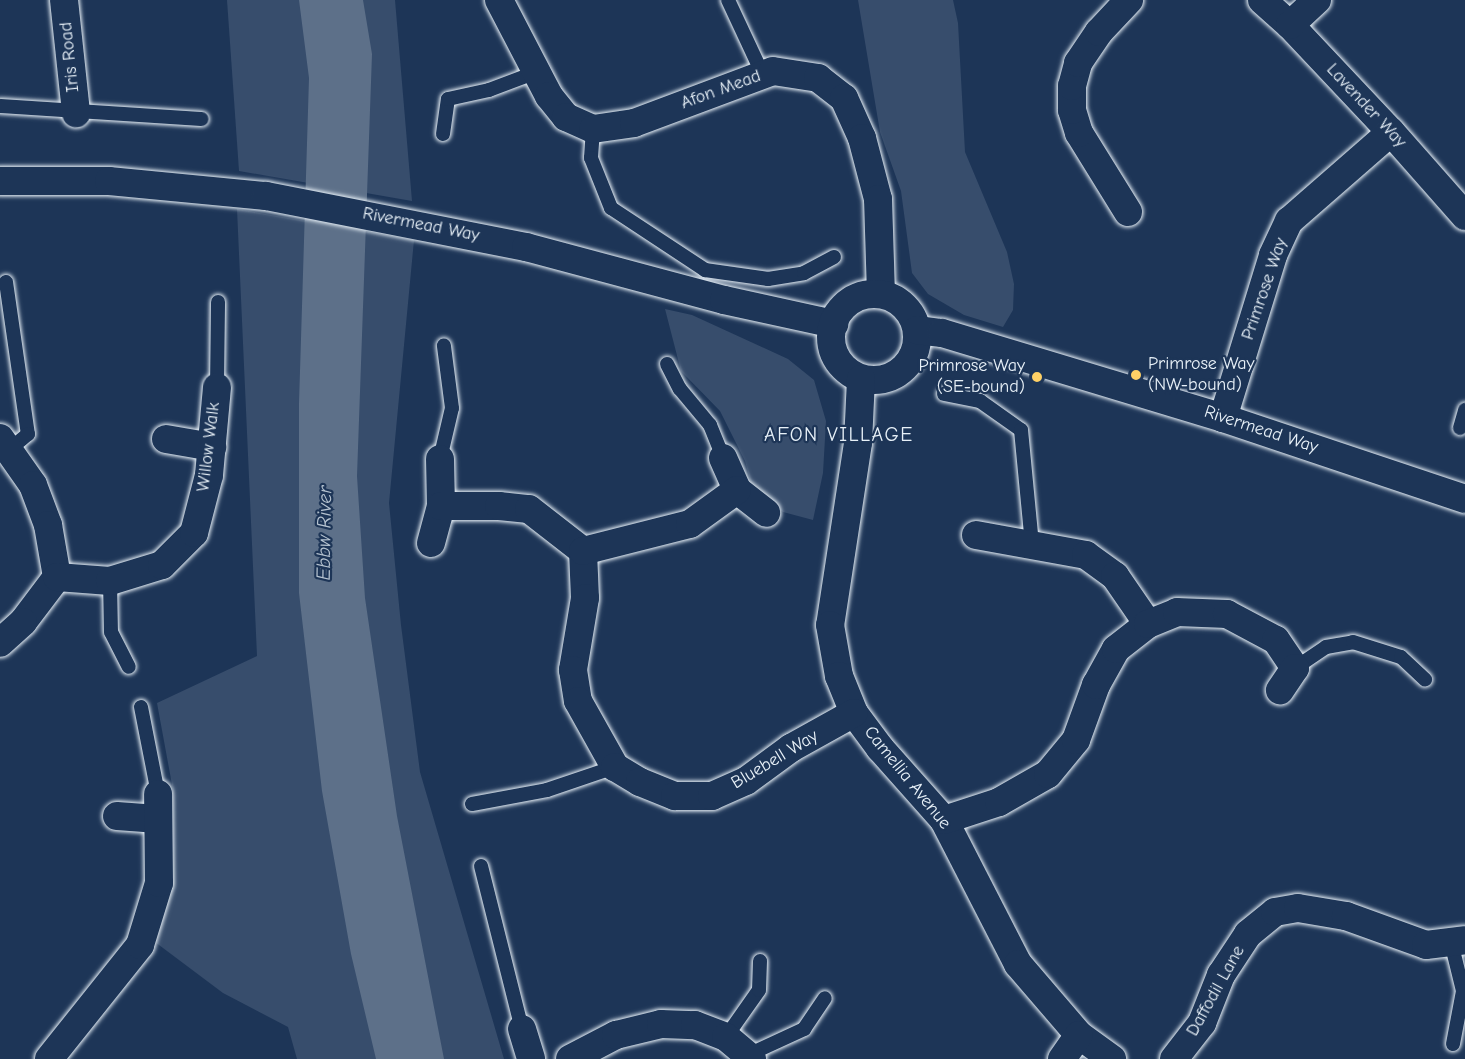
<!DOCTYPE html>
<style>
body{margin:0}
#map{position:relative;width:1465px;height:1059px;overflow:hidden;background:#1d3557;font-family:"Comic Neue",sans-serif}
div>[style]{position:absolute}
.green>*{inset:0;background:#374d6c}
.water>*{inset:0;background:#5d7089}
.roads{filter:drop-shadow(0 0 2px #e8f1f8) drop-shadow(0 0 2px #e8f1f8)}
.lane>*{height:14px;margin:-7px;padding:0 7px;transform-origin:7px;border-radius:7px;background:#1d3557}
.street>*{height:28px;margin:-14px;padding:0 14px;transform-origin:14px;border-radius:14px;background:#1d3557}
.street>.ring{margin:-14px;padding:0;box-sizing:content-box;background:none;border:28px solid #1d3557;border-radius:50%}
.dots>*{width:16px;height:16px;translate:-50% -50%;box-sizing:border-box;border:3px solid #1d3557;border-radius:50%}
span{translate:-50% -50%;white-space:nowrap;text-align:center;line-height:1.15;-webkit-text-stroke:4.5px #1d3557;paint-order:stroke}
.street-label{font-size:18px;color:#e8f1f8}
.poi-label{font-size:18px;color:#e8f1f8}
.left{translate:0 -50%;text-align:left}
.right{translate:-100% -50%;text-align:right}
.neighbourhood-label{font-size:20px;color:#e8f1f8;letter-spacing:1.5px}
.water-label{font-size:20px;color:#b7c4d1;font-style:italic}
</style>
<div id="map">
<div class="green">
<div style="clip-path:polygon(227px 0,395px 0,412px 201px,239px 171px)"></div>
<div style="clip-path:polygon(858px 0,953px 0,958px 23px,965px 152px,1007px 252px,1014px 284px,1013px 310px,1003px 327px,964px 315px,928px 294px,912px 273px,901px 191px,880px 132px)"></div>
<div style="clip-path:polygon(237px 209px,414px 240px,389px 503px,401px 625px,420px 772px,504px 1059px,297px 1059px,288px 1027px,223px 993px,155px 942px,174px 880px,173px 790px,157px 703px,257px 656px)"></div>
<div style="clip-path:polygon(665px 309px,692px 315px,788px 359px,814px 380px,826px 421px,823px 473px,813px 520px,783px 512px,752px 486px,745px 461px,720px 411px,681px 371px)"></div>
</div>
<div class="water">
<div style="clip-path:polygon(299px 0,363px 0,372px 54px,357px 476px,365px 598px,397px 816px,444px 1059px,376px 1059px,351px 954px,322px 791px,299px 593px,299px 404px,309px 78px)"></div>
</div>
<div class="roads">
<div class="lane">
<div style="left:728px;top:0;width:83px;rotate:65deg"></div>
<div style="left:0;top:106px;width:202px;rotate:3.7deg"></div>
<div style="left:593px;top:129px;width:29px;rotate:94deg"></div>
<div style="left:591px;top:158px;width:54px;rotate:68.2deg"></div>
<div style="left:611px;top:208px;width:113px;rotate:33.4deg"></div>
<div style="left:705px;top:270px;width:64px;rotate:8.1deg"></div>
<div style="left:768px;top:279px;width:36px;rotate:-9deg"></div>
<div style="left:804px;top:273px;width:34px;rotate:-28deg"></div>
<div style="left:443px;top:134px;width:35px;rotate:-82deg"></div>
<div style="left:448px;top:99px;width:42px;rotate:-12.4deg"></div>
<div style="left:489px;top:90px;width:51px;rotate:-20.6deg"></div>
<div style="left:6px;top:282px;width:154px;rotate:81.8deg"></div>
<div style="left:28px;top:434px;width:25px;rotate:140deg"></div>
<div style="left:667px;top:364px;width:28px;rotate:63deg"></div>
<div style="left:680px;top:389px;width:47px;rotate:50.2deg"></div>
<div style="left:710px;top:425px;width:35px;rotate:68deg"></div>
<div style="left:217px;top:387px;width:85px;rotate:-89.3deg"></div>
<div style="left:944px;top:394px;width:37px;rotate:11deg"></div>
<div style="left:980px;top:401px;width:50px;rotate:35.3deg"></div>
<div style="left:1021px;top:430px;width:116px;rotate:84.5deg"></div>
<div style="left:1460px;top:428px;width:19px;rotate:-74deg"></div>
<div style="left:440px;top:459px;width:52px;rotate:-76.8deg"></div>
<div style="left:452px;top:408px;width:63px;rotate:-97.4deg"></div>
<div style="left:110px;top:581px;width:51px;rotate:88.9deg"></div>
<div style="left:111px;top:632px;width:39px;rotate:63deg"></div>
<div style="left:1295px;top:668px;width:37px;rotate:-34deg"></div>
<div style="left:1326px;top:647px;width:27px;rotate:-10deg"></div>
<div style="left:1353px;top:642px;width:50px;rotate:17.4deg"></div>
<div style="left:1401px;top:657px;width:33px;rotate:43deg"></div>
<div style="left:141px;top:707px;width:89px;rotate:78.9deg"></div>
<div style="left:472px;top:804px;width:76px;rotate:-10.6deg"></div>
<div style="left:547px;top:790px;width:72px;rotate:-18.7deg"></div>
<div style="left:481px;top:866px;width:168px;rotate:75.9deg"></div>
<div style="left:1451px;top:942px;width:50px;rotate:76.2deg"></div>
<div style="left:1463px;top:991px;width:54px;rotate:100.7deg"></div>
<div style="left:726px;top:1037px;width:57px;rotate:-54.9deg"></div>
<div style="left:759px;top:990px;width:29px;rotate:-88deg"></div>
<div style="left:750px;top:1054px;width:60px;rotate:-24.8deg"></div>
<div style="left:804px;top:1029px;width:37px;rotate:-56deg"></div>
</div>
<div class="street">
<div style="left:64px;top:0;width:114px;rotate:83.9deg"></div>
<div style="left:499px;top:0;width:108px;rotate:62.5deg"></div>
<div style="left:549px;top:96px;width:27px;rotate:51deg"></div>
<div style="left:566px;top:117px;width:30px;rotate:24deg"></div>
<div style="left:593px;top:129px;width:41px;rotate:-8.3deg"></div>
<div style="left:634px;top:123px;width:148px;rotate:-20.5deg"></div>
<div style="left:773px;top:71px;width:46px;rotate:8.8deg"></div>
<div style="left:818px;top:78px;width:33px;rotate:38deg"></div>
<div style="left:844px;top:98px;width:44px;rotate:65.8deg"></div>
<div style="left:862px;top:138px;width:63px;rotate:75.3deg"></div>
<div style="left:878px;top:199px;width:95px;rotate:88.2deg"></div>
<div style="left:1262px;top:0;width:38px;rotate:42deg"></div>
<div style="left:1290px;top:25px;width:147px;rotate:46.7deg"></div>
<div style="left:1391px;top:132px;width:112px;rotate:48.6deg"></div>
<div style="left:1290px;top:25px;width:37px;rotate:-43deg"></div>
<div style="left:0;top:181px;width:109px"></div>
<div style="left:109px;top:181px;width:158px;rotate:5.5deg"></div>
<div style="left:266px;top:196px;width:265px;rotate:11.1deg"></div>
<div style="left:526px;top:247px;width:205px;rotate:15deg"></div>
<div style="left:724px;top:300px;width:113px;rotate:12.3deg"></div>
<div style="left:1128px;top:212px;width:93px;rotate:-121.8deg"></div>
<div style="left:1079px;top:133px;width:24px;rotate:-107deg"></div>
<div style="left:1072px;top:110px;width:24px;rotate:-90deg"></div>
<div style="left:1072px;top:86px;width:24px;rotate:-75deg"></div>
<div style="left:1078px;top:63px;width:37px;rotate:-56deg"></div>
<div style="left:1099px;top:32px;width:44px;rotate:-46.8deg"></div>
<div class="ring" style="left:831px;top:294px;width:58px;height:58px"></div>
<div style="left:917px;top:330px;width:25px;rotate:7deg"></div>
<div style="left:942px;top:333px;width:294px;rotate:16.8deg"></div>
<div style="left:1223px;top:418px;width:255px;rotate:18.5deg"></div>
<div style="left:861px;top:379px;width:64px;rotate:92.7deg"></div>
<div style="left:858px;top:443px;width:184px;rotate:98.7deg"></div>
<div style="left:830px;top:625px;width:52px;rotate:80deg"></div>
<div style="left:839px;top:676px;width:40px;rotate:68deg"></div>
<div style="left:854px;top:713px;width:44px;rotate:53.4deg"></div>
<div style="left:880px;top:748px;width:96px;rotate:48.4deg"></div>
<div style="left:944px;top:820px;width:162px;rotate:62.8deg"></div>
<div style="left:1018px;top:964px;width:94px;rotate:49.3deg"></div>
<div style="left:1079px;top:1035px;width:41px;rotate:36deg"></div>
<div style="left:1223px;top:418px;width:170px;rotate:-72.9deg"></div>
<div style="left:1273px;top:255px;width:38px;rotate:-65deg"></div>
<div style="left:1289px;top:221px;width:135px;rotate:-41.1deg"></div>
<div style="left:0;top:438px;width:57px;rotate:54.9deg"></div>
<div style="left:33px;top:485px;width:43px;rotate:69.4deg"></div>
<div style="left:48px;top:525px;width:53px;rotate:80.2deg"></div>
<div style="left:57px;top:577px;width:56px;rotate:127.1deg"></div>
<div style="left:23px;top:622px;width:31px;rotate:138deg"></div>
<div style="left:166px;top:439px;width:47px;rotate:9.9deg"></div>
<div style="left:723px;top:458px;width:35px;rotate:66deg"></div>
<div style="left:737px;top:490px;width:37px;rotate:38deg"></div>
<div style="left:440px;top:459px;width:47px;rotate:88.8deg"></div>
<div style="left:976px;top:535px;width:112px;rotate:10.3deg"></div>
<div style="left:1086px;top:555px;width:36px;rotate:36deg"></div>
<div style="left:1115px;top:576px;width:58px;rotate:55.5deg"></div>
<div style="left:431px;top:543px;width:38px;rotate:-75deg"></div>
<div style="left:441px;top:506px;width:58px"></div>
<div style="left:499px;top:506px;width:30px;rotate:6deg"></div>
<div style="left:529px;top:509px;width:68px;rotate:37.9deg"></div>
<div style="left:583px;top:551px;width:47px;rotate:87.6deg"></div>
<div style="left:585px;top:598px;width:73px;rotate:99.5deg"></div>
<div style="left:573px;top:670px;width:31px;rotate:81deg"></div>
<div style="left:578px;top:701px;width:76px;rotate:60.7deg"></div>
<div style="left:615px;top:767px;width:29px;rotate:31deg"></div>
<div style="left:640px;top:782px;width:38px;rotate:22deg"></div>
<div style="left:675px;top:796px;width:37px"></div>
<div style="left:712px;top:796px;width:37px;rotate:-24deg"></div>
<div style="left:746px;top:781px;width:56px;rotate:-36.3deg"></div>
<div style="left:791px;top:748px;width:72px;rotate:-29.1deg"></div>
<div style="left:583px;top:551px;width:110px;rotate:-14.2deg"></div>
<div style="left:690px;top:524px;width:58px;rotate:-35.9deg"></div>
<div style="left:57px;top:577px;width:53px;rotate:4.3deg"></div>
<div style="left:110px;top:581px;width:54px;rotate:-17.1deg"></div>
<div style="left:162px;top:565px;width:45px;rotate:-45deg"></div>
<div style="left:194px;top:533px;width:60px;rotate:-75.5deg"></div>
<div style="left:209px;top:475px;width:88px;rotate:-84.8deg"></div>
<div style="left:117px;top:816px;width:41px;rotate:4.2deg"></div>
<div style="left:944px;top:820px;width:58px;rotate:-18.1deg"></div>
<div style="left:999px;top:802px;width:56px;rotate:-29.7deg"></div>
<div style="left:1048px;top:774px;width:44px;rotate:-50.5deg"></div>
<div style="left:1076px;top:740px;width:59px;rotate:-70deg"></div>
<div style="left:1096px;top:685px;width:41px;rotate:-60.9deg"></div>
<div style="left:1116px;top:649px;width:41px;rotate:-38deg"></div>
<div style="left:1148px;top:624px;width:31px;rotate:-22deg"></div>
<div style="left:1177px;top:612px;width:50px;rotate:2.3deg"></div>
<div style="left:1227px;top:614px;width:55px;rotate:28deg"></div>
<div style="left:1276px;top:640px;width:34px;rotate:56deg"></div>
<div style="left:1295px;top:668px;width:27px;rotate:124deg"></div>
<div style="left:522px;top:1029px;width:31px;rotate:73deg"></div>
<div style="left:49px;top:1059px;width:146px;rotate:-51.4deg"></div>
<div style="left:140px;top:945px;width:65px;rotate:-73deg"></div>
<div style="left:159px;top:883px;width:89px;rotate:-90.6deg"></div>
<div style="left:570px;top:1059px;width:52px;rotate:-27.6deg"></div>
<div style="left:616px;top:1035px;width:46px;rotate:-13.7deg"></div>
<div style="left:661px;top:1024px;width:34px;rotate:2deg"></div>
<div style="left:695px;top:1025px;width:33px;rotate:21deg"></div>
<div style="left:726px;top:1037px;width:34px;rotate:40deg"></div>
<div style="left:1062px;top:1059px;width:29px;rotate:-55deg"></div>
<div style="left:1174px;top:1059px;width:46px;rotate:-52.1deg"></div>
<div style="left:1202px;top:1023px;width:52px;rotate:-68.4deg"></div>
<div style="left:1221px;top:975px;width:49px;rotate:-56.6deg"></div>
<div style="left:1248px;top:934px;width:35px;rotate:-39deg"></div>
<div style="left:1275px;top:912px;width:23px;rotate:-10deg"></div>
<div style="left:1298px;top:908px;width:49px;rotate:9.5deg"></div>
<div style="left:1346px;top:916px;width:85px;rotate:19.9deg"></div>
<div style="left:1426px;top:945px;width:39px;rotate:-7deg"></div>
</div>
</div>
<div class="dots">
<div style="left:1136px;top:375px;background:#ffd166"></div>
<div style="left:1037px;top:377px;background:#ffd166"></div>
</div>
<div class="street-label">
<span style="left:70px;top:57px;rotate:-96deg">Iris Road</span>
<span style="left:721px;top:90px;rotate:-20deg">Afon Mead</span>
<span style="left:1366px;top:106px;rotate:47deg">Lavender Way</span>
<span style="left:421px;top:225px;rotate:11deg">Rivermead Way</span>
<span style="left:1265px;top:289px;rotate:-71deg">Primrose Way</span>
<span style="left:1261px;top:430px;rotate:18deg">Rivermead Way</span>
<span style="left:209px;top:447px;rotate:-83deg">Willow Walk</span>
<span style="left:775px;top:760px;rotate:-31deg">Bluebell Way</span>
<span style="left:907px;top:778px;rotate:51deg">Camellia Avenue</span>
<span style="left:1216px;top:991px;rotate:-61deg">Daffodil Lane</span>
</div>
<div class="poi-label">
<span class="left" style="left:1148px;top:375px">Primrose Way<br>(NW-bound)</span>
<span class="right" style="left:1025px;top:377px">Primrose Way<br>(SE-bound)</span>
</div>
<div class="neighbourhood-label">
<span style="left:839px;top:434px">AFON VILLAGE</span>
</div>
<div class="water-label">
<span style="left:324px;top:533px;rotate:-89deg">Ebbw River</span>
</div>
</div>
